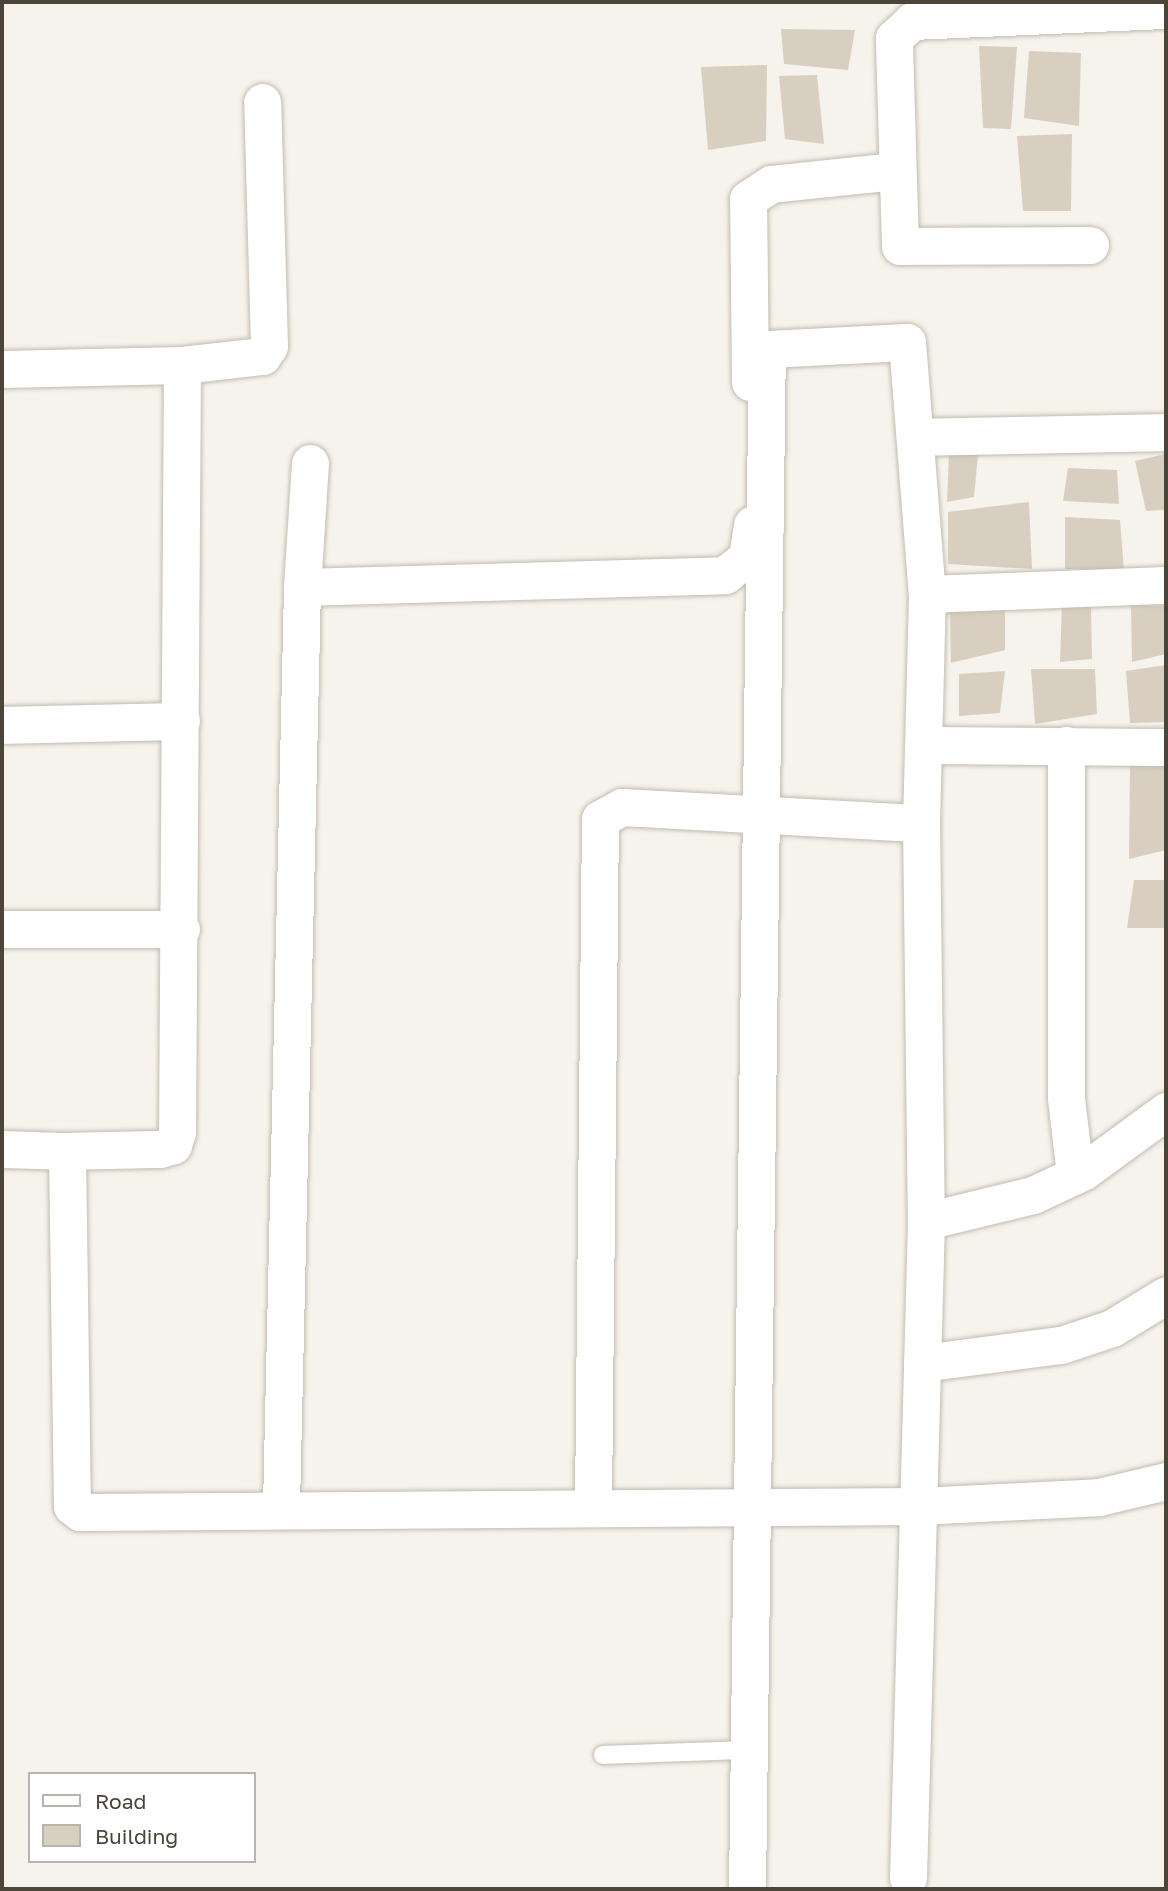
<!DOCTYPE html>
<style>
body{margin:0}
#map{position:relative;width:1168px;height:1891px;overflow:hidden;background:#f6f3ec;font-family:"Golos Text",sans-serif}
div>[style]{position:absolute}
.building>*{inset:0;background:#d8cfc1}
.roads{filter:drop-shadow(0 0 2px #c2bbae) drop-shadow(0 0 2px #c2bbae)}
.lane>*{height:18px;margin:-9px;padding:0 9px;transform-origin:9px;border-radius:9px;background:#fff}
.street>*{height:37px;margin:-18.5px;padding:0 18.5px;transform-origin:18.5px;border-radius:18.5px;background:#fff}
span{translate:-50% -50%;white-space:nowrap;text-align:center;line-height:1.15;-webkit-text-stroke:6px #fff;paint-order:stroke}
.frame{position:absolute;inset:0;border:4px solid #4b4439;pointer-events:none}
.legend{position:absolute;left:28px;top:1772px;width:228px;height:91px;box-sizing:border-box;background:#fff;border:2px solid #b7b4b0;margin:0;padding:9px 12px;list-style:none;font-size:21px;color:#4b4439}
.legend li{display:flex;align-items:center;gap:14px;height:35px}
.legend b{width:35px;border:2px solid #b7b4b0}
</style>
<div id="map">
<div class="building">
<div style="clip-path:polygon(781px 29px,855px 30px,848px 70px,784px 64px)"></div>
<div style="clip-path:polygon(979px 46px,1017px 47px,1011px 129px,983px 128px)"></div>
<div style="clip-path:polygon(1029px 51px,1081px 53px,1079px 126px,1024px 118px)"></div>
<div style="clip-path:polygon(767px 65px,766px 141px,708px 150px,701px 67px)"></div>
<div style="clip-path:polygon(817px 75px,824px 144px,785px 139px,779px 76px)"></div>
<div style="clip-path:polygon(1072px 134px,1071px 211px,1023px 211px,1017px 136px)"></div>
<div style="clip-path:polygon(949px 454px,978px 455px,974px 497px,947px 502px)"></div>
<div style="clip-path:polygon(1166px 454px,1166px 510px,1146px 511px,1135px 461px)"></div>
<div style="clip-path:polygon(1068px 468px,1117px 470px,1119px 504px,1063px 501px)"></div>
<div style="clip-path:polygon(1029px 502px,1032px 569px,948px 564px,948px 512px)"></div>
<div style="clip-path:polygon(1065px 517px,1120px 520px,1124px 571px,1065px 569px)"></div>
<div style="clip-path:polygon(1062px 603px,1091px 606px,1092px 659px,1060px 662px)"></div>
<div style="clip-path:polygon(1131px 605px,1166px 606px,1166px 654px,1132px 662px)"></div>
<div style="clip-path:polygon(1005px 607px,1005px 650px,951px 663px,950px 611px)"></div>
<div style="clip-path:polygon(1166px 665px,1166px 722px,1130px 723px,1126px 671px)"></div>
<div style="clip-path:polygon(1031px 669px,1095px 669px,1097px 714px,1035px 724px)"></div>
<div style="clip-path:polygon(1005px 671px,1000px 713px,959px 716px,959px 674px)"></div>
<div style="clip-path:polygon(1166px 764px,1166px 850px,1129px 859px,1130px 765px)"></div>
<div style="clip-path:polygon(1134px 880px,1166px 880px,1166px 928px,1127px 928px)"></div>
</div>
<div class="roads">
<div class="lane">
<div style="left:603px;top:1755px;width:145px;rotate:-2deg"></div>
</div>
<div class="street">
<div style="left:1090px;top:245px;width:190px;rotate:179.7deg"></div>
<div style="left:900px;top:246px;width:208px;rotate:-91.7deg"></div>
<div style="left:894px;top:38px;width:25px;rotate:-43deg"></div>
<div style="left:912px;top:21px;width:254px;rotate:-2.5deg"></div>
<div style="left:182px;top:365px;width:767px;rotate:90.37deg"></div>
<div style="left:177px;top:1132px;width:14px;rotate:107deg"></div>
<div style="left:173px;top:1145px;width:14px;rotate:163deg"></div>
<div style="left:160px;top:1149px;width:93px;rotate:178.8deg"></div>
<div style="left:67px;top:1151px;width:355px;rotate:89.2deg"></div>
<div style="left:72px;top:1506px;width:10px;rotate:37deg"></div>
<div style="left:80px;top:1512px;width:838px;rotate:-0.41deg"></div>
<div style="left:918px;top:1506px;width:181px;rotate:-2.8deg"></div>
<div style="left:1099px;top:1497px;width:69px;rotate:-13.4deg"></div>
<div style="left:2px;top:369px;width:180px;rotate:-1.3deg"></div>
<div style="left:182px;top:365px;width:81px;rotate:-6.4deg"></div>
<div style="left:262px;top:356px;width:12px;rotate:-55deg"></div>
<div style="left:269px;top:346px;width:244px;rotate:-91.6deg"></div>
<div style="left:750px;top:382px;width:183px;rotate:-90.6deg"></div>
<div style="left:748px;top:199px;width:27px;rotate:-33deg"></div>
<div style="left:771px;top:184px;width:125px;rotate:-6deg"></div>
<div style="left:915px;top:437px;width:251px;rotate:-1.1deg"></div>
<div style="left:310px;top:463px;width:124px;rotate:93.7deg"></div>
<div style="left:302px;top:587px;width:423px;rotate:-1.6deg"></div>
<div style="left:725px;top:575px;width:28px;rotate:-39deg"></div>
<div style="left:747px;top:557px;width:33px;rotate:-81deg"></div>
<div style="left:927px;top:594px;width:239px;rotate:-2.2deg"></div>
<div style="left:2px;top:725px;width:179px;rotate:-1.3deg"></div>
<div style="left:924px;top:745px;width:242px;rotate:0.5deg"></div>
<div style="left:1066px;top:745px;width:353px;rotate:90deg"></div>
<div style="left:1066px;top:1098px;width:78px;rotate:83.3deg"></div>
<div style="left:2px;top:929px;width:179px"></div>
<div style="left:2px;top:1149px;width:65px;rotate:1.8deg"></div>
<div style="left:926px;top:1221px;width:110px;rotate:-13.7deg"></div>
<div style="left:1033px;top:1195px;width:56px;rotate:-25.2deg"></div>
<div style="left:1084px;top:1171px;width:102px;rotate:-36.2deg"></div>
<div style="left:922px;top:1363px;width:140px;rotate:-7.4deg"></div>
<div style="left:1061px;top:1345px;width:54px;rotate:-18.4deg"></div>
<div style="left:1112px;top:1328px;width:63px;rotate:-31.4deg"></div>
<div style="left:281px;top:1506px;width:919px;rotate:-88.69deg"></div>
<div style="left:593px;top:1506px;width:687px;rotate:-89.42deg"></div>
<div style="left:600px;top:819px;width:25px;rotate:-29deg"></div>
<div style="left:622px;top:807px;width:299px;rotate:3.1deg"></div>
<div style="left:747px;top:1889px;width:1540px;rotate:-89.26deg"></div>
<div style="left:767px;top:349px;width:140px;rotate:-2.9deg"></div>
<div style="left:907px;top:342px;width:253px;rotate:85.5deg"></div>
<div style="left:927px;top:594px;width:229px;rotate:91.5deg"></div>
<div style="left:921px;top:823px;width:398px;rotate:89.3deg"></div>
<div style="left:926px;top:1221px;width:657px;rotate:91.57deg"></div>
</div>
</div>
<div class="frame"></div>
<ul class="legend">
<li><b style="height:9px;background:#fff"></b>Road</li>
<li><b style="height:19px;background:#d8cfc1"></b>Building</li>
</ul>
</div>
